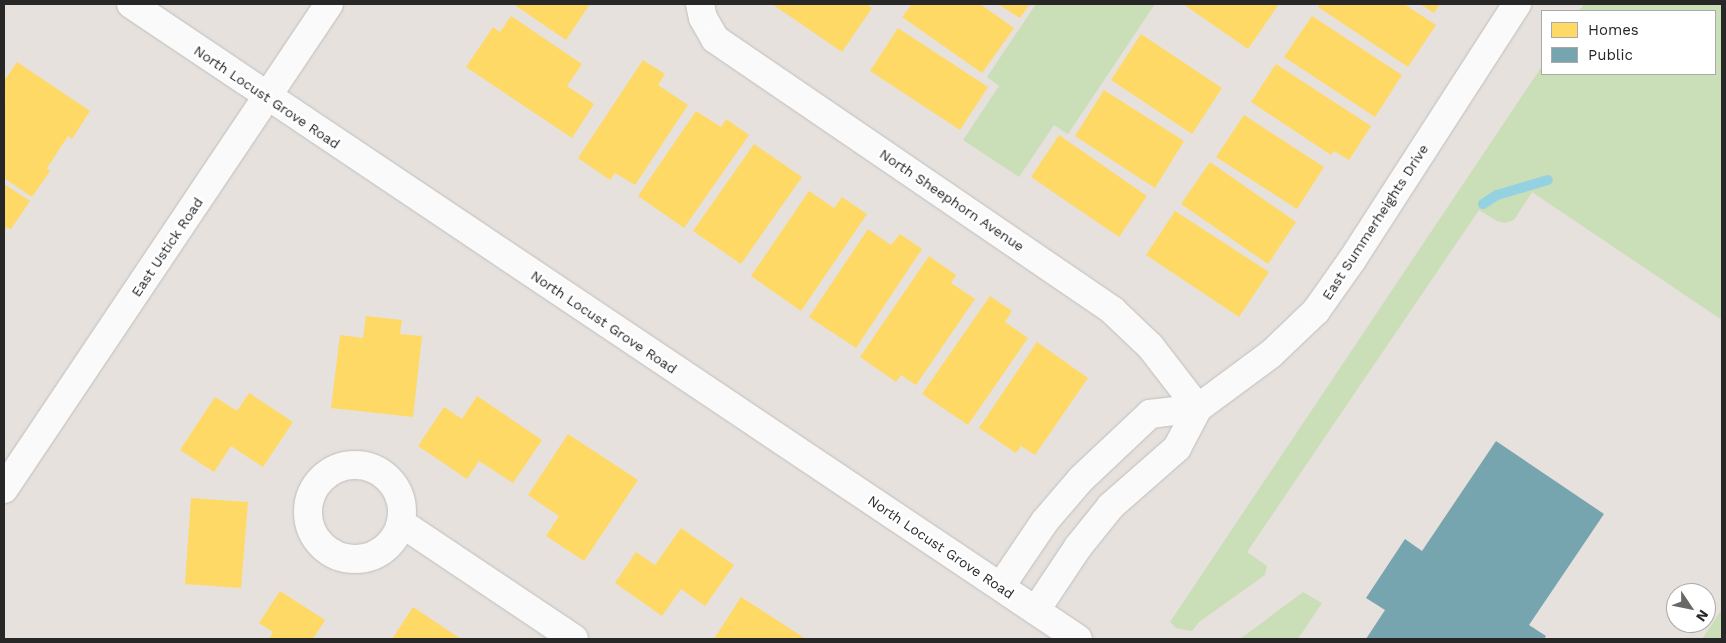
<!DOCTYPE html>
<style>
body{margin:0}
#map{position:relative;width:1726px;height:643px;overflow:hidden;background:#e6e1dc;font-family:"Work Sans",sans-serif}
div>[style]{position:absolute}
.green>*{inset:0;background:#cadeb7}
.homes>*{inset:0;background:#ffd966}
.public>*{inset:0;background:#76a5af}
.stream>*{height:10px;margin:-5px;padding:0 5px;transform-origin:5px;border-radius:5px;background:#94d2e2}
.roads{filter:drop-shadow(0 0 1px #bfbdbd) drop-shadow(0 0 1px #bfbdbd)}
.minor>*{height:28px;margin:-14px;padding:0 14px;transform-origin:14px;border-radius:14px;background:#fbfafa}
.minor>.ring{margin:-14px;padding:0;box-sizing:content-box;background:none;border:28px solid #fbfafa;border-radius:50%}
.secondary>*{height:28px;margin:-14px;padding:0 14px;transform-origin:14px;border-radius:14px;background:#fbfafa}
span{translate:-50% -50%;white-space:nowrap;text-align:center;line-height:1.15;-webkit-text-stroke:5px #fff;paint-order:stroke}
.street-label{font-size:14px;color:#272727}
.frame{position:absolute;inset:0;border:5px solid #272727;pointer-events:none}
.legend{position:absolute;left:1541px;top:10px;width:175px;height:65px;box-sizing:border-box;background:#fff;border:1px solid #a9a9a9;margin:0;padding:6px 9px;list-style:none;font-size:15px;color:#272727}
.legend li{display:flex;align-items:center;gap:10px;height:25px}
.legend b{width:25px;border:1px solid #a9a9a9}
.north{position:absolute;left:1666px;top:583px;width:50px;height:50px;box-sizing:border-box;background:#fff;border:1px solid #a9a9a9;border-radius:50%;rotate:124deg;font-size:14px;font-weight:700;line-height:20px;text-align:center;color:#272727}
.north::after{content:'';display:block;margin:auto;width:18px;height:22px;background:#6a6866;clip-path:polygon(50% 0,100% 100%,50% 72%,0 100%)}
</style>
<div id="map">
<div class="green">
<div style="clip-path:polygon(1036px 4px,1155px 4px,1068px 134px,1054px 125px,1019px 177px,963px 140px,999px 86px,987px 77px)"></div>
<div style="clip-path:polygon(1584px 4px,1722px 4px,1722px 320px,1532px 192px,1514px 220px,1505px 223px,1497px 221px,1479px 210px,1247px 552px,1267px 566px,1265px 575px,1199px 622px,1192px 631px,1176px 628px,1170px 622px,1542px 66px,1542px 74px,1715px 74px,1715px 11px,1579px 11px)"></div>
<div style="clip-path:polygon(1303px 592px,1322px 603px,1298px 639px,1240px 639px)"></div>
<div style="clip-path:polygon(1722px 609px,1722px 636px,1720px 639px,1702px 639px)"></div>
</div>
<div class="homes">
<div style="clip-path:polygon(513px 4px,590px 4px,566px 40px)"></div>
<div style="clip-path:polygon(772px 4px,866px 4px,872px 8px,842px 52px)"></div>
<div style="clip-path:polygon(912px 4px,980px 4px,1014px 28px,982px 73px,902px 17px)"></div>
<div style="clip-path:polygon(998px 4px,1030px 4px,1020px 18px)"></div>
<div style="clip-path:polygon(1183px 4px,1279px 4px,1248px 49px)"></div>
<div style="clip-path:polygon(1320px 4px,1404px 4px,1436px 25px,1408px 67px,1318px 7px)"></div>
<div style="clip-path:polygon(1420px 4px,1440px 4px,1434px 13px)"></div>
<div style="clip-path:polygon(511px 16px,582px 64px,567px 86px,594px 104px,572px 138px,466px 67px,493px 27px,500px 32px)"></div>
<div style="clip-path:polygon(1312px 16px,1402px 75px,1375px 117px,1284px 57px)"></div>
<div style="clip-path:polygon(898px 28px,988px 87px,960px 130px,870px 71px)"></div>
<div style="clip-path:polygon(1141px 34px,1222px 88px,1192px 134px,1111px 80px)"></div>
<div style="clip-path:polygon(643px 60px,665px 74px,658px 85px,688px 105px,635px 185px,615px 173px,610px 180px,578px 158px)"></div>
<div style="clip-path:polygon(17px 62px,90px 111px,72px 139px,68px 136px,47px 168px,50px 171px,32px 197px,4px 178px,4px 100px,6px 96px,4px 94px,4px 81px)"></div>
<div style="clip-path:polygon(1276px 64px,1371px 126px,1349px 160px,1334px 151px,1331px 155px,1251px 102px)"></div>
<div style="clip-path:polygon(1104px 90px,1184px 141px,1155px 188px,1075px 136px)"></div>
<div style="clip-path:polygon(696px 111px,721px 127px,726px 119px,749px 135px,684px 228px,638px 196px)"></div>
<div style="clip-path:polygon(1244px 115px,1324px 167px,1297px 209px,1216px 157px)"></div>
<div style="clip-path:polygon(1059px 135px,1147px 196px,1119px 237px,1031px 177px)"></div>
<div style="clip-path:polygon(754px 144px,802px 177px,741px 264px,693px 231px)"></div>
<div style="clip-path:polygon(1210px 162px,1296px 222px,1268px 264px,1181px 204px)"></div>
<div style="clip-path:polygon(4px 184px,30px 201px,11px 229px,7px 227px,4px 232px)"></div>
<div style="clip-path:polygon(809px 191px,834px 208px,842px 197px,867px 214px,801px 311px,751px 276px)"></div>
<div style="clip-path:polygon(1175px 211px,1269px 272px,1239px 317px,1146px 255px)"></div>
<div style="clip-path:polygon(868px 229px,891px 245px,900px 234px,922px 249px,856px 348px,809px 317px)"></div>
<div style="clip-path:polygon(929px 256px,956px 275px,951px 283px,975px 299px,916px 385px,901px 375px,896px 382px,860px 357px)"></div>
<div style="clip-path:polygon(990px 296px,1012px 311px,1005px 322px,1028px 338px,968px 425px,922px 394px)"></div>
<div style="clip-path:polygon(366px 316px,402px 320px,400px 334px,422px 336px,413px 417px,331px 408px,340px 335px,363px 338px)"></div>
<div style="clip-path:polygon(1037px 342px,1088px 378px,1035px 455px,1021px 446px,1016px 453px,979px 428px)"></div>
<div style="clip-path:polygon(249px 393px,293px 422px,263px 467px,231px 446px,214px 472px,180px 450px,215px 397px,237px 411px)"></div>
<div style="clip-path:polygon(477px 396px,542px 440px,513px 483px,479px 461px,467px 479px,418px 446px,444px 407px,462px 419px)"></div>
<div style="clip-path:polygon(568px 434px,638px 480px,584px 561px,546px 536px,559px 516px,528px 495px)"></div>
<div style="clip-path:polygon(191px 498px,248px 502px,241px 588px,185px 584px)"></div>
<div style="clip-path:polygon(681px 528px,734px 565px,705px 606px,681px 589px,662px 616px,615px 583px,636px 552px,655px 565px)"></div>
<div style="clip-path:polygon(280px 591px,325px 620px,313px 639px,269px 639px,273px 632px,259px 623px)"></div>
<div style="clip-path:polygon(741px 597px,806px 639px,714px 639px)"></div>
<div style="clip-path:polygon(413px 607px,461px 639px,392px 639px)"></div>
</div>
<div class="public">
<div style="clip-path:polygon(1496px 441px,1604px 514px,1529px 625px,1546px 636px,1544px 639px,1366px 639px,1385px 610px,1366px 598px,1405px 539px,1422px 551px)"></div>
</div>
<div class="stream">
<div style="left:1483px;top:204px;width:17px;rotate:-33deg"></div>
<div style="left:1497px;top:195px;width:53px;rotate:-16.4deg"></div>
</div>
<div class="roads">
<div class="minor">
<div style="left:700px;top:4px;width:14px;rotate:78deg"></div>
<div style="left:703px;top:18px;width:24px;rotate:60deg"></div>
<div style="left:715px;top:39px;width:481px;rotate:34.3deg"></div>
<div style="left:1112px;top:310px;width:52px;rotate:43.5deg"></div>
<div style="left:1150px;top:346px;width:78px;rotate:52.3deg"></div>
<div style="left:1198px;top:408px;width:91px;rotate:-36.5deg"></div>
<div style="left:1271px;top:354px;width:62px;rotate:-43.7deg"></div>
<div style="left:1316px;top:311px;width:62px;rotate:-54.8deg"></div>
<div style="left:1352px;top:260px;width:305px;rotate:-57.2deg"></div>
<div class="ring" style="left:308px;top:465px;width:66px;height:66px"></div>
<div style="left:401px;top:523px;width:208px;rotate:33.8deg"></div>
<div style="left:1001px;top:586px;width:78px;rotate:-55.9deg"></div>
<div style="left:1045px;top:521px;width:55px;rotate:-49.4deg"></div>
<div style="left:1081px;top:479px;width:95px;rotate:-43.3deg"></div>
<div style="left:1150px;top:414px;width:48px;rotate:-7.1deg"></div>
<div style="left:1198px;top:408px;width:45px;rotate:117.7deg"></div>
<div style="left:1177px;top:448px;width:88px;rotate:138.7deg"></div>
<div style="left:1111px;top:506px;width:53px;rotate:128.8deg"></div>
<div style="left:1078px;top:547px;width:76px;rotate:123.7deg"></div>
</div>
<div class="secondary">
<div style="left:131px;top:4px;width:1140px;rotate:33.84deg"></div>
<div style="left:4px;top:489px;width:584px;rotate:-56.17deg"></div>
</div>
</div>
<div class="street-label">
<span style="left:267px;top:97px;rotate:34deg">North Locust Grove Road</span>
<span style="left:952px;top:200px;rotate:34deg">North Sheephorn Avenue</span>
<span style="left:1375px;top:222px;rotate:-57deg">East Summerheights Drive</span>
<span style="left:167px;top:247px;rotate:-56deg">East Ustick Road</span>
<span style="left:604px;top:322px;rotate:34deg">North Locust Grove Road</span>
<span style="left:941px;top:547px;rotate:34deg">North Locust Grove Road</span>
</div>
<div class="frame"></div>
<ul class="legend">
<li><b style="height:14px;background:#ffd966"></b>Homes</li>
<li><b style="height:14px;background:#76a5af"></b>Public</li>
</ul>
<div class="north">N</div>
</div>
